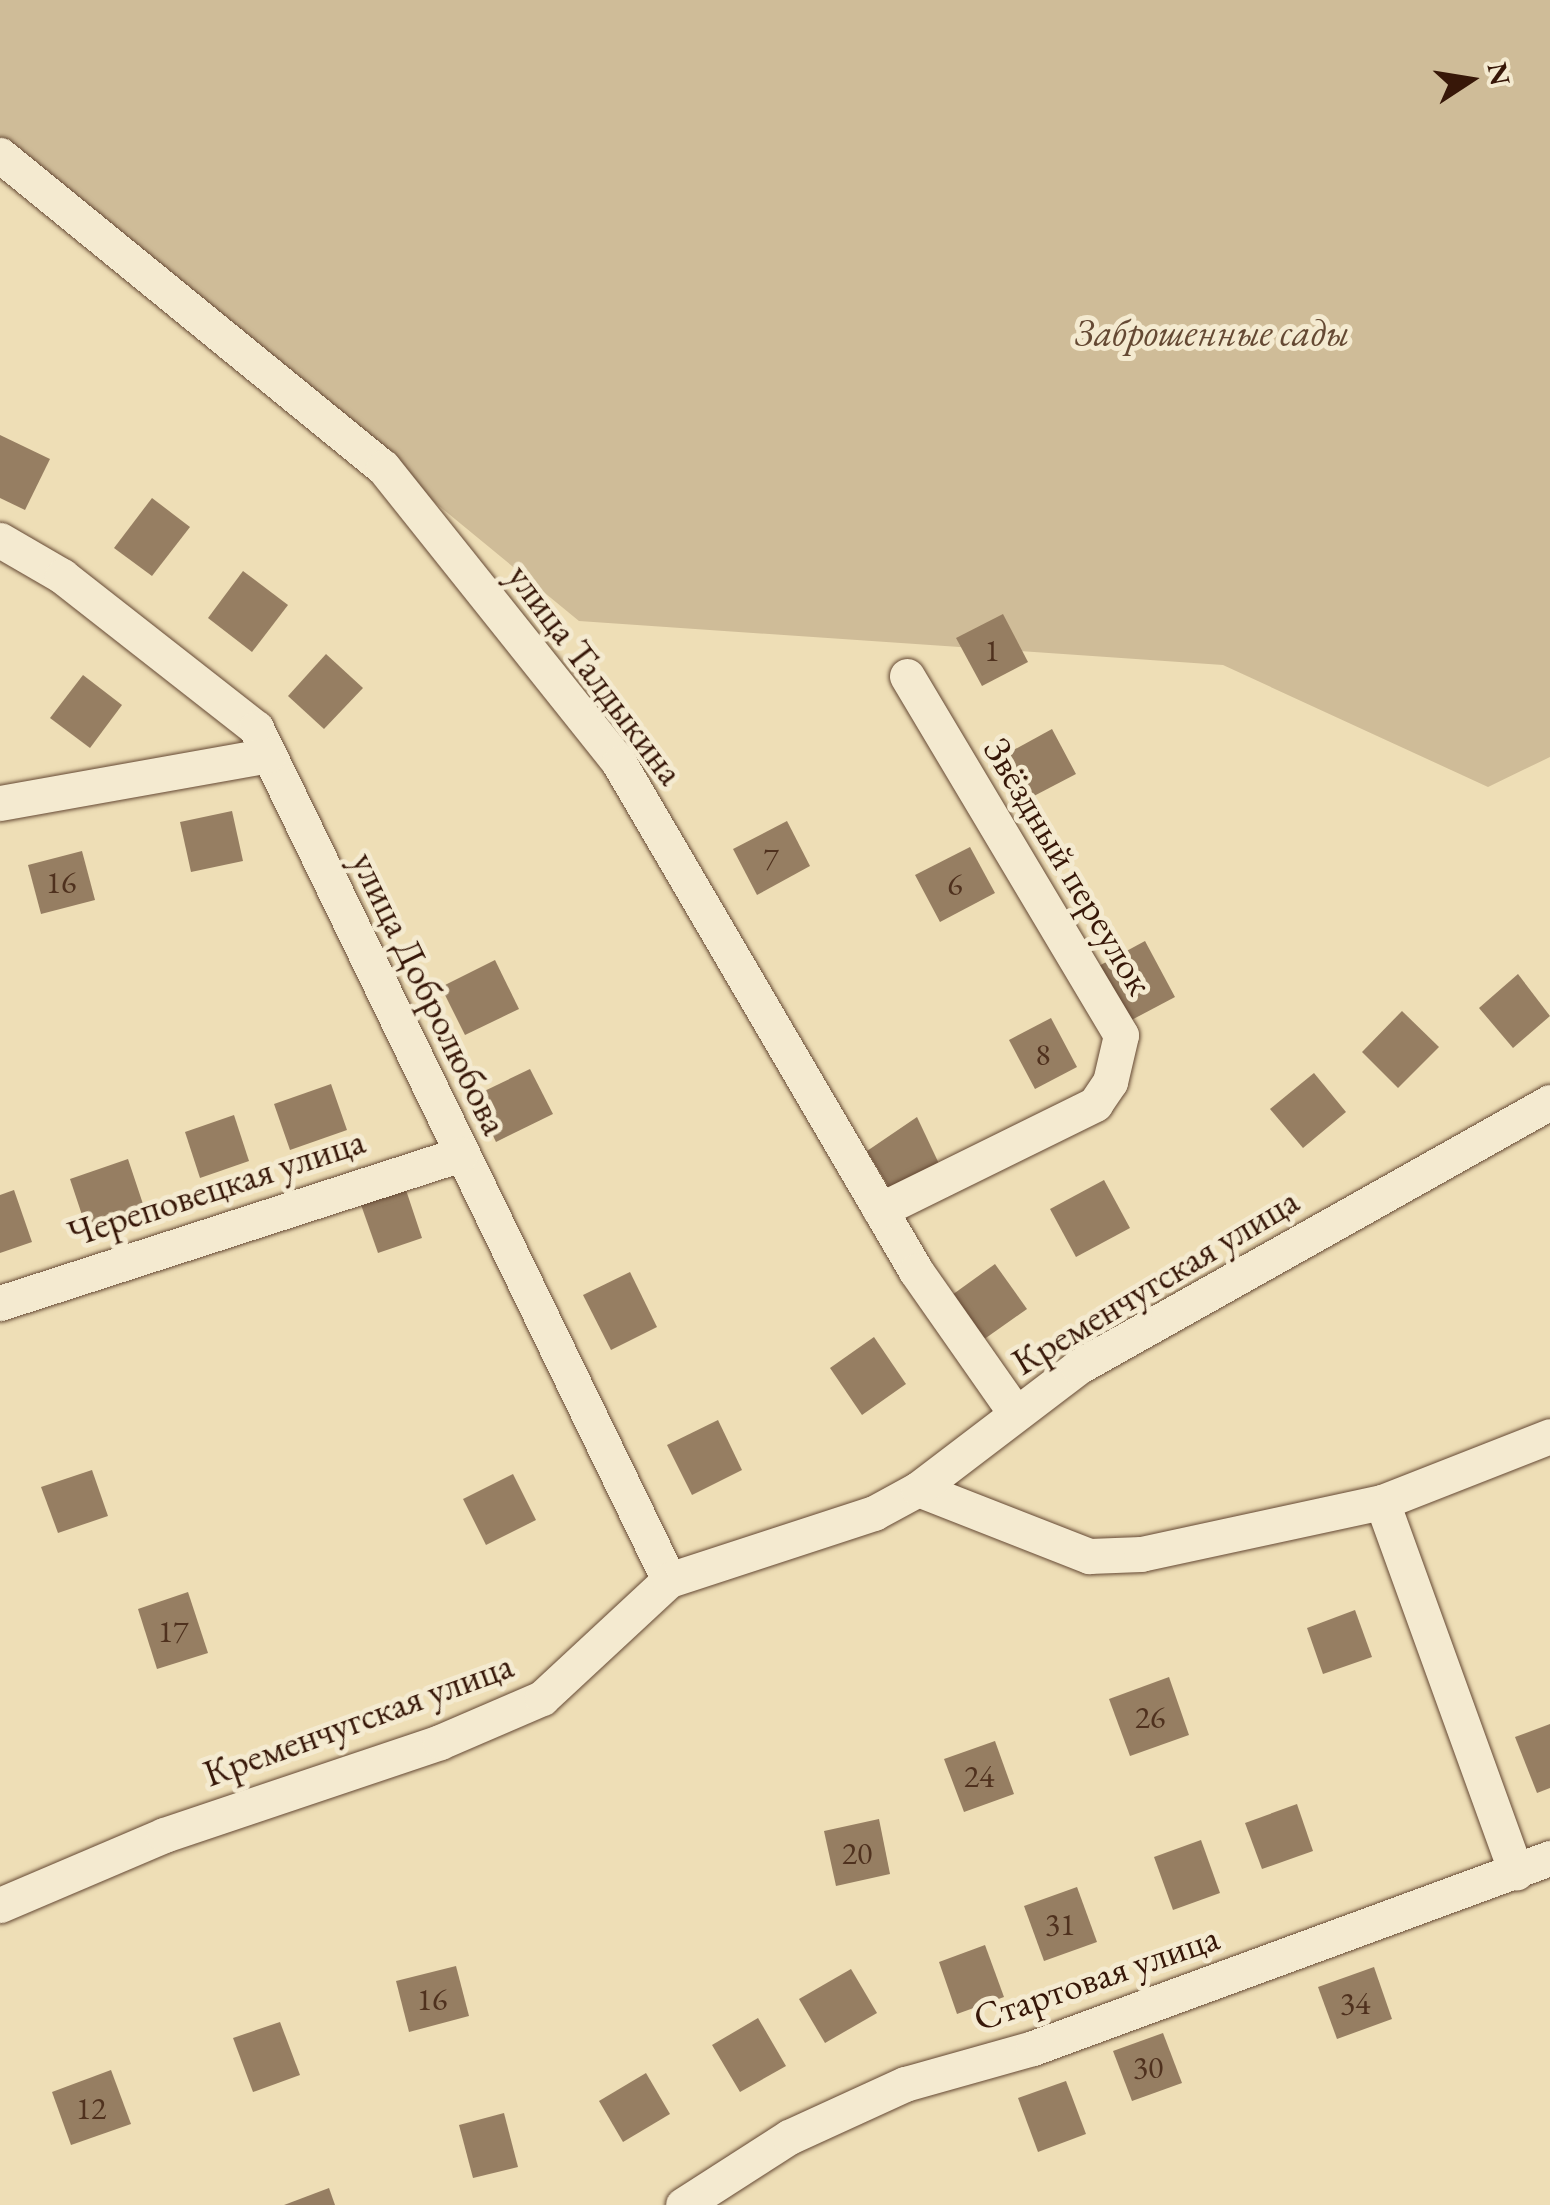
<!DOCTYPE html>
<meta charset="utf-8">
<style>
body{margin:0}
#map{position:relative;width:1550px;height:2205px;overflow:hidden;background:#eedeb6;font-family:"EB Garamond",serif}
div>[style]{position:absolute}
.green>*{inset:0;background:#cfbc98}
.building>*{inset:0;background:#967e62}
.roads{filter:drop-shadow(0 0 2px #654934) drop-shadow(0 0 2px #654934)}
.street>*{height:35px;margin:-17.5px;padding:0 17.5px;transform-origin:17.5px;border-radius:17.5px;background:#f4ead0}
span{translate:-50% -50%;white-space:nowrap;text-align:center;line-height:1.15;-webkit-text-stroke:10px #f4ead0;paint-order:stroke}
.number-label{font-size:32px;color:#4f311e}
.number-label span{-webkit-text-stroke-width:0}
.park-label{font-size:38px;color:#654933;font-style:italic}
.street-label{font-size:38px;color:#371708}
.north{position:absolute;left:1420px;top:30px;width:100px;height:100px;-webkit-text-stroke:8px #f4ead0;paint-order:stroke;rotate:78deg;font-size:28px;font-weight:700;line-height:40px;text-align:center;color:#371708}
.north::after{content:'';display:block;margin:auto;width:35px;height:45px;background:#371708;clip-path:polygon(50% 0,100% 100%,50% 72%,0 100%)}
</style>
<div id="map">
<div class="green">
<div style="clip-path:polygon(0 0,1550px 0,1550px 757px,1488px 787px,1223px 665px,579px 621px,0 145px)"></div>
</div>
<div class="building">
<div style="clip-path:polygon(0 435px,50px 459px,25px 510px,0 498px)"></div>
<div style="clip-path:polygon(152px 498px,190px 527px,152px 576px,114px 548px)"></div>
<div style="clip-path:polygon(243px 571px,288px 605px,252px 652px,208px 618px)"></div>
<div style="clip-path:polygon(1003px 614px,1028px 662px,982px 686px,956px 638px)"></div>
<div style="clip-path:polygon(326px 654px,363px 688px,324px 729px,288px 696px)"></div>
<div style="clip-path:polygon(83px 675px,122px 705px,90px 748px,50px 718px)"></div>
<div style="clip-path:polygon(1052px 729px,1076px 774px,1032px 797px,1008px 753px)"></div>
<div style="clip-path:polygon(232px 811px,243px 861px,191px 872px,180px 822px)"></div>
<div style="clip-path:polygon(787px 821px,810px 866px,757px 895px,733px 849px)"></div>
<div style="clip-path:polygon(970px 847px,995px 893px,940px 922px,915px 875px)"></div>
<div style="clip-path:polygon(82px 851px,95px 900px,41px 914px,28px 865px)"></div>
<div style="clip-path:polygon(1145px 941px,1175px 997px,1124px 1024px,1095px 968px)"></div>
<div style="clip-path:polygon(495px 960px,519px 1009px,465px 1035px,441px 987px)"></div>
<div style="clip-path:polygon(1518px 974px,1550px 1016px,1513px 1048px,1479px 1008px)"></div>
<div style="clip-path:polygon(1402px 1011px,1439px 1047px,1398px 1088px,1362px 1052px)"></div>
<div style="clip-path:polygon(1051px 1018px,1077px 1067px,1035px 1089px,1009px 1040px)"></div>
<div style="clip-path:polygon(530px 1069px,553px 1114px,496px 1142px,474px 1096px)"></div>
<div style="clip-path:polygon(1314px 1073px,1346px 1112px,1303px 1148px,1270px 1109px)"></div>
<div style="clip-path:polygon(331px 1084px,347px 1130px,290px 1150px,274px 1104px)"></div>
<div style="clip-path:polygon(234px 1115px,249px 1161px,200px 1178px,185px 1132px)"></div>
<div style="clip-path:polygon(917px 1117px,941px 1168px,895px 1197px,867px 1151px)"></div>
<div style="clip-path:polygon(128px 1159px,146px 1213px,88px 1233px,70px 1179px)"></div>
<div style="clip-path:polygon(1104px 1180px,1130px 1228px,1076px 1257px,1050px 1209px)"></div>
<div style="clip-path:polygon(405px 1187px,422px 1238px,378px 1253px,360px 1202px)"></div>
<div style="clip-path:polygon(14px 1190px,32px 1242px,0 1253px,0 1195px)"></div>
<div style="clip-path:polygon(995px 1264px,1027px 1309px,983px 1340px,952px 1295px)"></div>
<div style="clip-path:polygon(630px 1272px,657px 1327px,611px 1350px,583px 1295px)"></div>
<div style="clip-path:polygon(874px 1337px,906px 1384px,862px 1415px,830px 1368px)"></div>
<div style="clip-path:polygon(718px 1420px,742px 1470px,692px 1495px,667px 1445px)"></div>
<div style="clip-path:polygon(92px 1470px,108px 1516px,58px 1533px,41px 1487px)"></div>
<div style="clip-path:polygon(513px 1474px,536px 1520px,486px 1545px,463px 1499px)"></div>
<div style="clip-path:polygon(188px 1592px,208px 1653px,157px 1669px,138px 1609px)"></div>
<div style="clip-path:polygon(1355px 1610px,1372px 1657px,1323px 1674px,1307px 1628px)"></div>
<div style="clip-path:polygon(1169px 1677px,1189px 1735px,1130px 1756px,1109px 1699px)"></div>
<div style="clip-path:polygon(1550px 1724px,1550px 1788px,1537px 1793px,1515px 1737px)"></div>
<div style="clip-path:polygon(995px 1741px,1014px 1794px,964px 1812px,944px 1759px)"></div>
<div style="clip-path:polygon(1297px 1804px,1313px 1851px,1262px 1869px,1245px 1823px)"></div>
<div style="clip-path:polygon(879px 1819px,890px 1874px,836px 1886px,824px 1831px)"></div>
<div style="clip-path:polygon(1201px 1840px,1220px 1893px,1173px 1910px,1154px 1857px)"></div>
<div style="clip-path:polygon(1077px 1887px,1097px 1942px,1044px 1961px,1024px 1906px)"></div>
<div style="clip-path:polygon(985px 1945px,1004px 1997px,957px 2014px,939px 1962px)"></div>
<div style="clip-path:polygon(456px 1966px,469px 2016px,409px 2032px,396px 1981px)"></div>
<div style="clip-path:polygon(1374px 1967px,1392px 2019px,1337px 2039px,1318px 1987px)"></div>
<div style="clip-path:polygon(851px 1969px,877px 2013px,825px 2043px,799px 1999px)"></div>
<div style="clip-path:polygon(758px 2018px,786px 2066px,740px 2092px,712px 2045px)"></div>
<div style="clip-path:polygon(280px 2022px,300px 2075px,253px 2092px,233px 2038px)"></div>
<div style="clip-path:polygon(1163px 2033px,1182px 2083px,1132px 2101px,1113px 2051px)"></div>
<div style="clip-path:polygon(111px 2070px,131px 2124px,71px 2145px,52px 2092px)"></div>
<div style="clip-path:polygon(646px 2073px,670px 2114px,623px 2142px,599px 2101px)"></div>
<div style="clip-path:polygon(1066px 2081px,1086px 2134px,1038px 2152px,1018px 2098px)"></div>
<div style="clip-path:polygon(504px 2113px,518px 2167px,473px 2178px,459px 2125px)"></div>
<div style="clip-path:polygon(329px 2188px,335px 2205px,284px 2205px)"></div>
</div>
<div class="roads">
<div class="street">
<div style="left:0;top:155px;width:494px;rotate:39.2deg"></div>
<div style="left:383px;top:467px;width:379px;rotate:51.4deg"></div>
<div style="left:619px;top:763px;width:588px;rotate:59.69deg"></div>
<div style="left:916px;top:1271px;width:174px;rotate:55deg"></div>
<div style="left:0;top:540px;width:72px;rotate:30.1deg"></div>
<div style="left:62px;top:576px;width:246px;rotate:38.1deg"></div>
<div style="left:256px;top:728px;width:947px;rotate:64.14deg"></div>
<div style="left:0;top:803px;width:273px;rotate:-10.1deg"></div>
<div style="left:880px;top:1210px;width:240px;rotate:-26.2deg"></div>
<div style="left:1095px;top:1104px;width:27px;rotate:-56deg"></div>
<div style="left:1110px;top:1082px;width:48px;rotate:-76.8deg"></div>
<div style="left:1121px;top:1035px;width:418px;rotate:-120.8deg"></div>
<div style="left:0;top:1303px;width:484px;rotate:-17.9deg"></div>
<div style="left:918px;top:1489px;width:184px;rotate:21.4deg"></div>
<div style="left:1089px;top:1556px;width:52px;rotate:-2.2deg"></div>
<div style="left:1141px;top:1554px;width:247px;rotate:-12.2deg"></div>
<div style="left:1382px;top:1502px;width:180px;rotate:-21.4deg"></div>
<div style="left:1382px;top:1502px;width:394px;rotate:70.1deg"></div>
<div style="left:0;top:1905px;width:178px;rotate:-23.1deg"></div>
<div style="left:164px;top:1835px;width:291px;rotate:-18.6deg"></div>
<div style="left:440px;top:1742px;width:111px;rotate:-23.3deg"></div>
<div style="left:542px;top:1698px;width:173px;rotate:-42.9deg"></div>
<div style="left:669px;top:1580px;width:216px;rotate:-18.1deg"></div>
<div style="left:874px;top:1513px;width:50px;rotate:-28.6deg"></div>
<div style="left:918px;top:1489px;width:201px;rotate:-37.3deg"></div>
<div style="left:1078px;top:1367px;width:541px;rotate:-29.31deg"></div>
<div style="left:683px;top:2205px;width:126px;rotate:-32.7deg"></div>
<div style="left:789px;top:2137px;width:128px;rotate:-24.6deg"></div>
<div style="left:905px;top:2084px;width:133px;rotate:-15.7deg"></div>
<div style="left:1033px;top:2048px;width:551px;rotate:-20.18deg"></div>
</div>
</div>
<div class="number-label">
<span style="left:992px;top:650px">1</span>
<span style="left:771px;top:858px">7</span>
<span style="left:61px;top:882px">16</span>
<span style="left:955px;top:884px">6</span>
<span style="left:1043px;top:1054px">8</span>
<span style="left:173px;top:1631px">17</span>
<span style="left:1150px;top:1717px">26</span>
<span style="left:979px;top:1776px">24</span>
<span style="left:857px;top:1853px">20</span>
<span style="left:1060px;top:1924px">31</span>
<span style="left:432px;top:1999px">16</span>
<span style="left:1355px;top:2003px">34</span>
<span style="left:1148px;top:2067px">30</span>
<span style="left:91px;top:2108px">12</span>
</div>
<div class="park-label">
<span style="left:1212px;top:332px">Заброшенные сады</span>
</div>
<div class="street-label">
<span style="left:596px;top:674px;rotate:53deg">улица Талдыкина</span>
<span style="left:1069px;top:866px;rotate:59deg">Звёздный переулок</span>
<span style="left:430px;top:993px;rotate:64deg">улица Добролюбова</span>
<span style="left:216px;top:1187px;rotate:-18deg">Череповецкая улица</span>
<span style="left:1155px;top:1281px;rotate:-31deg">Кременчугская улица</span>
<span style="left:358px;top:1719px;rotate:-20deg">Кременчугская улица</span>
<span style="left:1096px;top:1977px;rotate:-19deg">Стартовая улица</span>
</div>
<div class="north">N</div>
</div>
